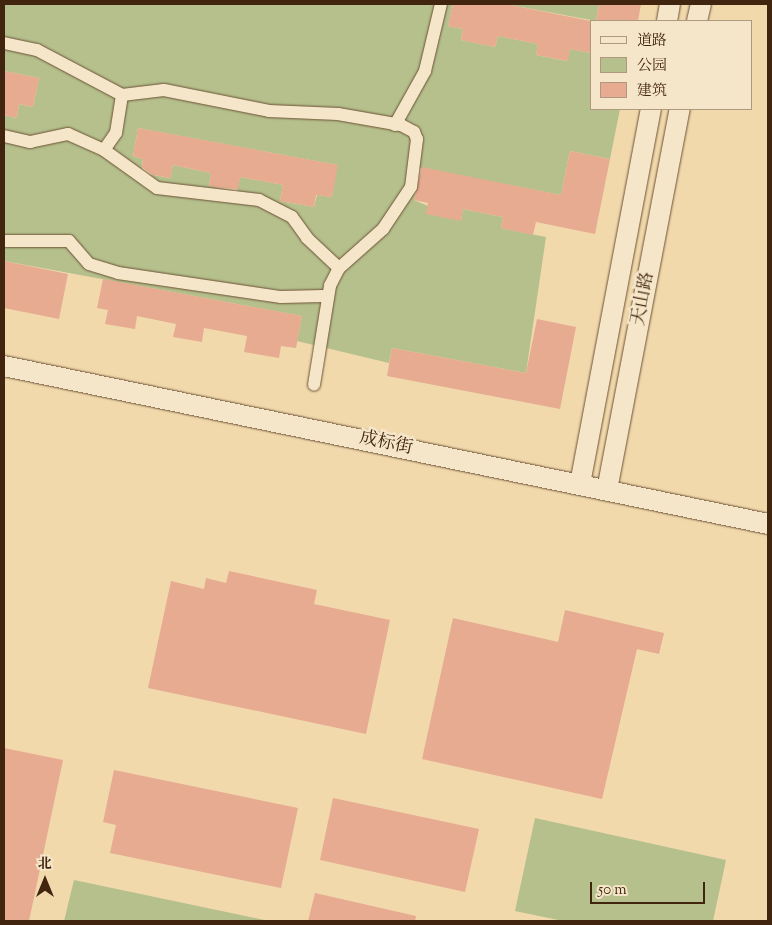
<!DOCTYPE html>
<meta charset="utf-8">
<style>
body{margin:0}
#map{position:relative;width:772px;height:925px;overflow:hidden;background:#f1d9ac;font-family:"Sorts Mill Goudy","Noto Serif SC",serif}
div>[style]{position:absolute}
.green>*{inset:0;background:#b5c08d}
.building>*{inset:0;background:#e7ab91}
.roads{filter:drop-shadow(0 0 1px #6d5236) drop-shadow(0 0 1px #6d5236)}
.pedestrian>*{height:12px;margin:-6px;padding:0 6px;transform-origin:6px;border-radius:6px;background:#f6e6c9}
.tertiary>*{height:20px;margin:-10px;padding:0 10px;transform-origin:10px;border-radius:10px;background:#f6e6c9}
span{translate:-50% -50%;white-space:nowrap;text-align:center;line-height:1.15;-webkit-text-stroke:5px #f6e6c9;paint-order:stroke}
.street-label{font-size:18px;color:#41250f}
.frame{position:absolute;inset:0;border:5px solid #41250f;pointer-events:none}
.legend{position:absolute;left:590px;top:20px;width:162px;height:90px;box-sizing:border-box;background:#f6e6c9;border:1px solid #ae997f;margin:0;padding:6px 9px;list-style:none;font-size:15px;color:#41250f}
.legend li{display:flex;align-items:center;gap:10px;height:25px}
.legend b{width:25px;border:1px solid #ae997f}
.north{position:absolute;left:20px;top:855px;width:50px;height:50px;-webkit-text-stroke:4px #f6e6c9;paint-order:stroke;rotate:0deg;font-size:14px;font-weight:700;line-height:20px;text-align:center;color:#41250f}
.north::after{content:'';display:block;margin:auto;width:18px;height:22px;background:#41250f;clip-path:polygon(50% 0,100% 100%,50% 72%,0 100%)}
.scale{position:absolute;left:590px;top:882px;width:115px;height:22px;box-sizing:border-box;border:2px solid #41250f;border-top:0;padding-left:6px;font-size:15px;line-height:18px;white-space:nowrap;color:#41250f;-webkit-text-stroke:4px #f6e6c9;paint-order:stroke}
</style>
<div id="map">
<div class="green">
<div style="clip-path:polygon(evenodd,4px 4px,453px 4px,448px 26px,463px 29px,461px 40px,495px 47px,498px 36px,538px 44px,536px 55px,567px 61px,570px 49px,591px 53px,591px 109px,620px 109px,610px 159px,570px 151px,561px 195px,420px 168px,414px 200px,461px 220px,463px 209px,503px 217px,501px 228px,546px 237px,526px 373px,392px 348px,389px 363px,297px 341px,302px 316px,4px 261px,4px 115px,17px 118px,19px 104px,33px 107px,39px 78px,4px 71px,4px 4px,138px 128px,337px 165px,332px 197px,317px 195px,314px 207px,280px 201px,283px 185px,240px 177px,237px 191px,209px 186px,211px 173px,173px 165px,170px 178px,141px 173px,143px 159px,133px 156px,138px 128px)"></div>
<div style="clip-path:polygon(506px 4px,599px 4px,596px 21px)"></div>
<div style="clip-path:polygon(535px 818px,726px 860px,713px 921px,563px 921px,515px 911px)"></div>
<div style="clip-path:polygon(74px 880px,269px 921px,64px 921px)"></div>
</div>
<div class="building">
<div style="clip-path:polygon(453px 4px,506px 4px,591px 21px,591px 53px,570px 49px,568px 61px,536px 55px,538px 44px,498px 36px,495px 47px,461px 40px,463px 29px,448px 26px)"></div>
<div style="clip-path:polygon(599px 4px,641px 4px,638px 21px,596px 21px)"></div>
<div style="clip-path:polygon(4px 71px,39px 78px,33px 107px,19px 104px,17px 118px,4px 115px)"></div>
<div style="clip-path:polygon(138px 128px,338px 165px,332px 197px,316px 195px,314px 207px,280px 201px,283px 185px,240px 177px,238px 189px,214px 187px,209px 186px,211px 173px,173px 165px,170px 178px,153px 175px,142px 167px,143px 159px,133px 156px)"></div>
<div style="clip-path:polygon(570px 151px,610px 159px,595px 234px,536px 222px,533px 235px,501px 228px,503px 217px,463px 209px,461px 221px,426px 214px,428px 203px,414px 200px,422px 167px,561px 195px)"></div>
<div style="clip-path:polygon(4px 261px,68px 274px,59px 319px,4px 308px)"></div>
<div style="clip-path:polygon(103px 279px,302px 316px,296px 348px,281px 346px,279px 358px,244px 352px,247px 336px,204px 328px,202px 342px,173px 337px,176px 324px,137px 316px,135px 329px,105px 324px,108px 310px,97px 308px)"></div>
<div style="clip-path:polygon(537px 319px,576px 327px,560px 409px,387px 376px,392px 348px,526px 373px)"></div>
<div style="clip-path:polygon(229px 571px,317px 590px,314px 604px,390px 620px,366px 734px,148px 688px,171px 581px,204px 589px,206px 578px,226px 583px)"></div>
<div style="clip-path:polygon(565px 610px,664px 633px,659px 654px,637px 649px,602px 799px,422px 759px,453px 618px,558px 642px)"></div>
<div style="clip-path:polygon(4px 748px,63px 760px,29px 921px,4px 921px)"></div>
<div style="clip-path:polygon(114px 770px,298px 808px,281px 888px,110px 853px,116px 825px,103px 822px)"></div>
<div style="clip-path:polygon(333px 798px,479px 829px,465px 892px,320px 860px)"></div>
<div style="clip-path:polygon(315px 893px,416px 916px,415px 921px,308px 921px)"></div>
</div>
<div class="roads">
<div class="pedestrian">
<div style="left:4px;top:43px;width:34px;rotate:12deg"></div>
<div style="left:37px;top:50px;width:96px;rotate:27.9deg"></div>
<div style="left:122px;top:95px;width:42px;rotate:-6.8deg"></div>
<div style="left:164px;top:90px;width:107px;rotate:11.3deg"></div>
<div style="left:269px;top:111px;width:69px;rotate:2.5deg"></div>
<div style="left:338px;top:114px;width:64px;rotate:9.9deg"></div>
<div style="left:401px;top:125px;width:15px;rotate:28deg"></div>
<div style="left:414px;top:132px;width:8px;rotate:67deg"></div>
<div style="left:417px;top:139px;width:48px;rotate:97.1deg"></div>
<div style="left:411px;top:187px;width:50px;rotate:123.7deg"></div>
<div style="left:383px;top:229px;width:59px;rotate:138.4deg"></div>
<div style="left:339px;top:268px;width:20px;rotate:117deg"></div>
<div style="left:330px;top:286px;width:100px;rotate:99.2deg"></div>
<div style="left:395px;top:125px;width:62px;rotate:-60.9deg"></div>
<div style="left:425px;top:71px;width:69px;rotate:-76.6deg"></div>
<div style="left:4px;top:136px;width:27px;rotate:13deg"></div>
<div style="left:30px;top:142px;width:39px;rotate:-12deg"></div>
<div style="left:68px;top:134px;width:39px;rotate:24deg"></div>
<div style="left:104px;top:150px;width:65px;rotate:35.6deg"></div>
<div style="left:157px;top:188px;width:103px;rotate:6.7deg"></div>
<div style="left:259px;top:200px;width:37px;rotate:27deg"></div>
<div style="left:292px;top:217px;width:26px;rotate:54deg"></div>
<div style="left:307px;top:238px;width:44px;rotate:43.2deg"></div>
<div style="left:104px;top:150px;width:21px;rotate:-55deg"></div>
<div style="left:116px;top:133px;width:38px;rotate:-81deg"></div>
<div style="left:4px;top:241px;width:65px"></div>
<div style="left:69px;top:241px;width:30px;rotate:49deg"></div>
<div style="left:89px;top:264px;width:30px;rotate:17deg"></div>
<div style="left:118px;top:273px;width:165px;rotate:8.4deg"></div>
<div style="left:281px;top:297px;width:42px;rotate:-1.4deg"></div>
</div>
<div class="tertiary">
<div style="left:667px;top:21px;width:17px;rotate:-80deg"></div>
<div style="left:697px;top:21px;width:17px;rotate:-77deg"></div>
<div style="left:4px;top:366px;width:780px;rotate:11.68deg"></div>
<div style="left:580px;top:484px;width:382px;rotate:-79.3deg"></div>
<div style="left:607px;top:490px;width:388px;rotate:-79.2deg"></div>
</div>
</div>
<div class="street-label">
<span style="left:644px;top:299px;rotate:-79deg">天山路</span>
<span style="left:386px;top:444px;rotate:12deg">成标街</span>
</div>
<div class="frame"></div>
<ul class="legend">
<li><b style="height:6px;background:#f6e6c9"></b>道路</li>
<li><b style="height:14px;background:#b5c08d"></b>公园</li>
<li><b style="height:14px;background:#e7ab91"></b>建筑</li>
</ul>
<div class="north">北</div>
<div class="scale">50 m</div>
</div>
